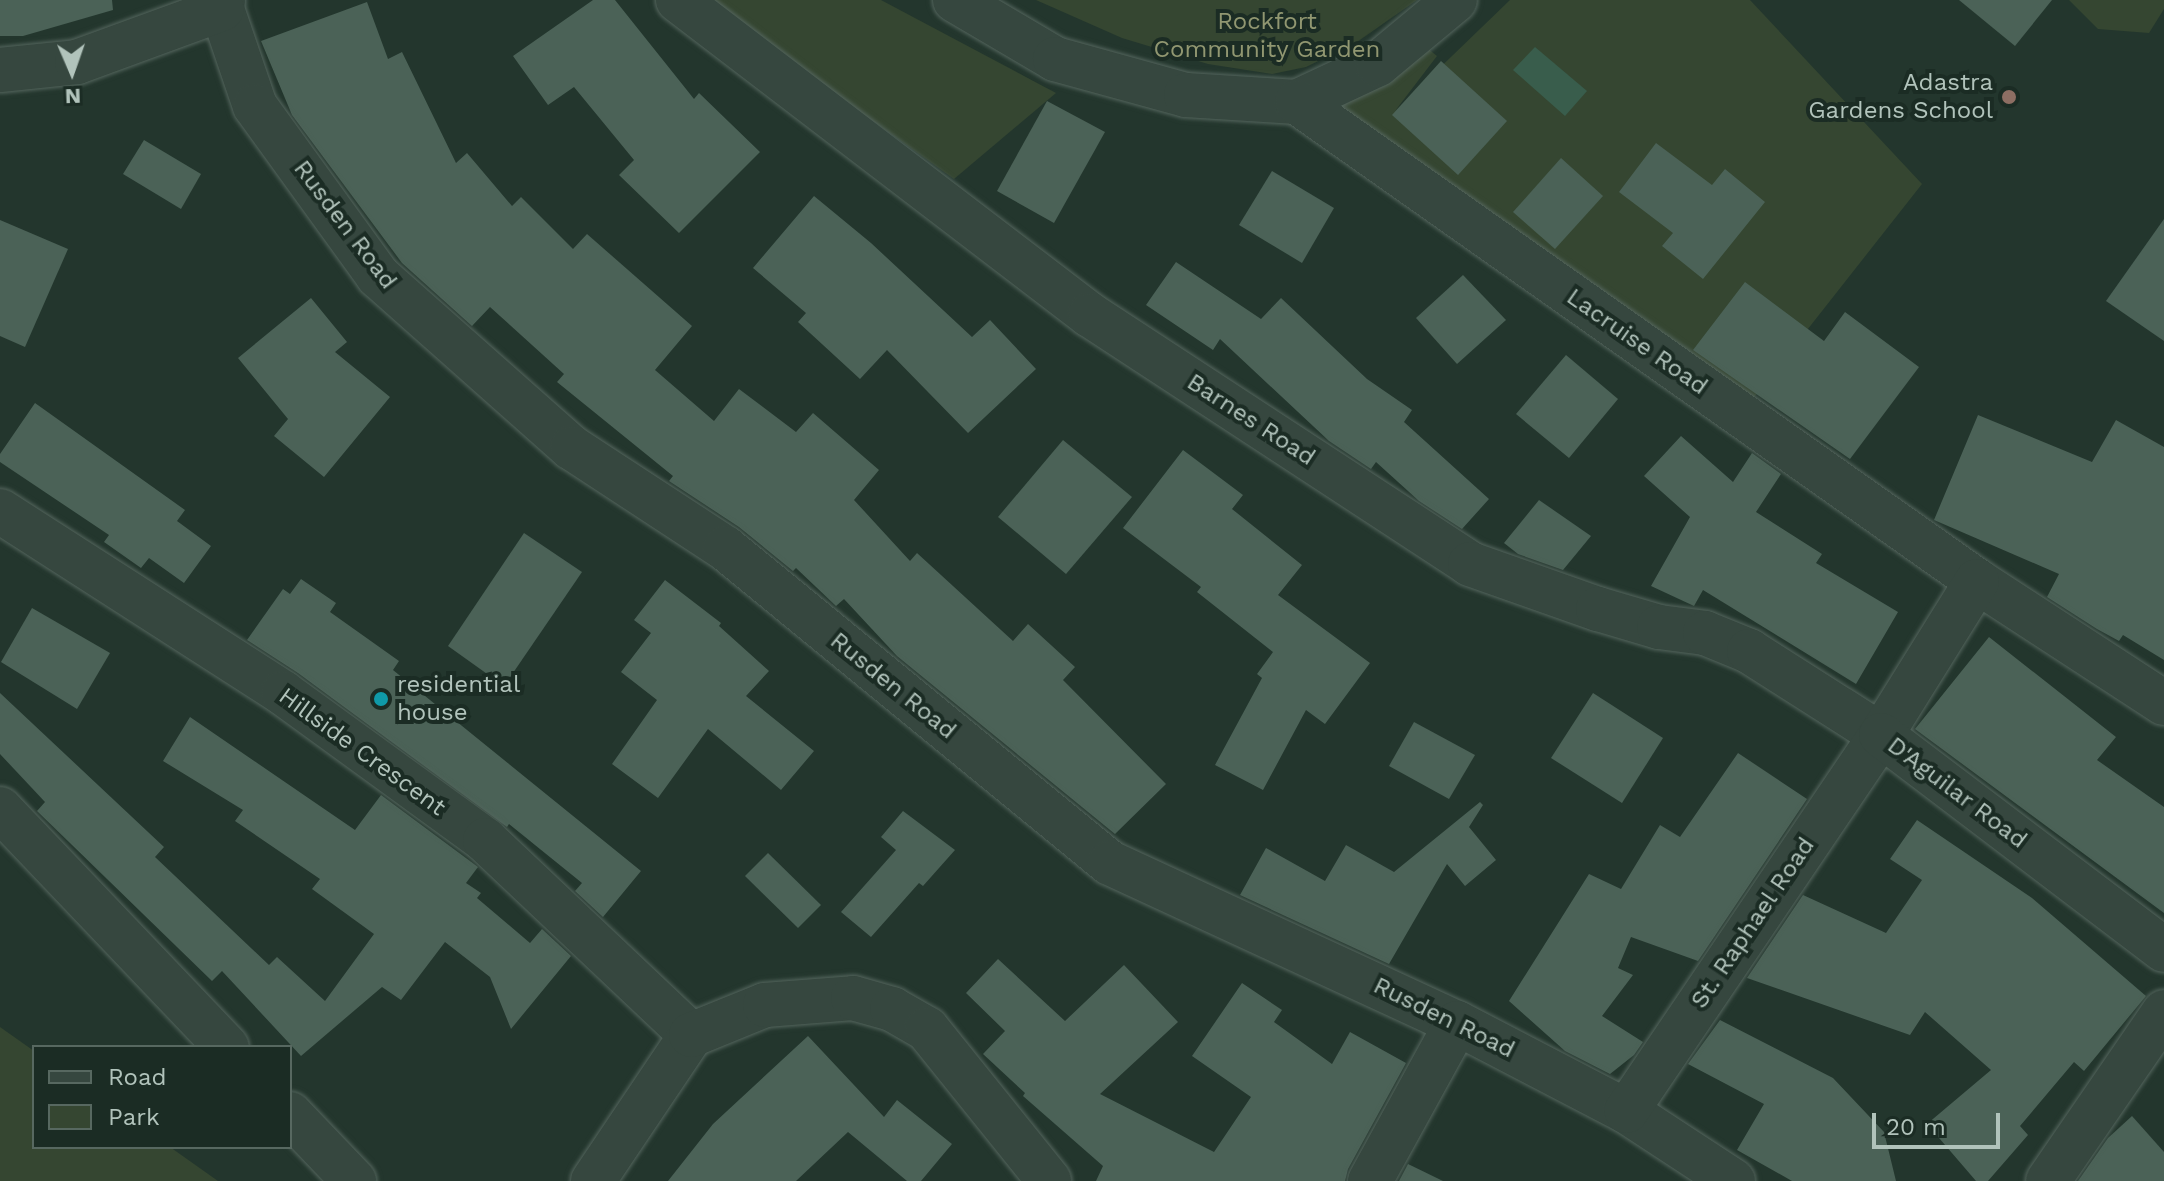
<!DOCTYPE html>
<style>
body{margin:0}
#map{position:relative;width:2164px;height:1181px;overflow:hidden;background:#23362d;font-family:"Work Sans",sans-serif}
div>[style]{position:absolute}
.green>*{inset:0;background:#354631}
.water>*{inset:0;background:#395d4c}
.building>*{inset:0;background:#4b6257}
.roads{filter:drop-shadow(0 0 2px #54655d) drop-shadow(0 0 2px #54655d)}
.minor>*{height:44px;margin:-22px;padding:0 22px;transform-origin:22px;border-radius:22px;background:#36473f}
.dots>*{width:22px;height:22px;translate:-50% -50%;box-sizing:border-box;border:4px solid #1b2c24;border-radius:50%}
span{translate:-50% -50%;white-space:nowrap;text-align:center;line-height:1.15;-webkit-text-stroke:8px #1b2c24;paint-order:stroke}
.park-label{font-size:24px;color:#919771}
.poi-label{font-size:24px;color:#b1c3bb}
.right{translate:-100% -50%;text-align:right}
.left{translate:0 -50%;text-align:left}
.street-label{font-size:24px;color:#b1c3bb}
.legend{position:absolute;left:32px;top:1045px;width:260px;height:104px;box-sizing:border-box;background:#1b2c24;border:2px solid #576860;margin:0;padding:10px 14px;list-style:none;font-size:24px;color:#b1c3bb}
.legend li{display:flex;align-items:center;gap:16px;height:40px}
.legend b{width:40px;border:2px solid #576860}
.north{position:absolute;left:32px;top:32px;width:80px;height:80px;-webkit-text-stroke:6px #1b2c24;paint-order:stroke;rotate:178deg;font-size:22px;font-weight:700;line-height:32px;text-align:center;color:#b1c3bb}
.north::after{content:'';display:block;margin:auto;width:28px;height:36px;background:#b1c3bb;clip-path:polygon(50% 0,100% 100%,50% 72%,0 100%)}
.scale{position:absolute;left:1872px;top:1113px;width:128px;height:36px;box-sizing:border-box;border:4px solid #b1c3bb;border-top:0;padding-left:10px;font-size:24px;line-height:28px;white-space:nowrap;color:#b1c3bb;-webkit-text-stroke:6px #1b2c24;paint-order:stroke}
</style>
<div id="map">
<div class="green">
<div style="clip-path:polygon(703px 0,881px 0,1056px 93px,954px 179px)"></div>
<div style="clip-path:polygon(1036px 0,1417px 0,1357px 42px,1306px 67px,1272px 74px,1208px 64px,1122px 38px)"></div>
<div style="clip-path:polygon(1510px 0,1750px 0,1922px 184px,1752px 400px,1303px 102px,1415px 38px,1437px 56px,1395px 111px)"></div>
<div style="clip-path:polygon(2069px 0,2164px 0,2164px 9px,2149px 33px,2098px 29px)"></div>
<div style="clip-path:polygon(0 1027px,34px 1051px,34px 1147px,170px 1147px,218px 1181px,0 1181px)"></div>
</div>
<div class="water">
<div style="clip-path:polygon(1535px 47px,1587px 91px,1565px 116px,1513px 70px)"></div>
</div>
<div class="building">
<div style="clip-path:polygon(0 0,112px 0,113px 10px,23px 36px,0 36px)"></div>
<div style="clip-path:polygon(593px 0,615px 0,694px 99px,699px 93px,760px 152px,679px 233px,619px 175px,634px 160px,574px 87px,548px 105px,513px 56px)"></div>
<div style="clip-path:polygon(1959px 0,2052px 0,2015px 46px)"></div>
<div style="clip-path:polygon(367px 2px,388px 59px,402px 52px,456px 163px,467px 153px,512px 206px,521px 197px,573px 249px,587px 234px,692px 326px,655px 370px,714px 421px,739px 389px,796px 432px,813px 413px,879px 470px,854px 500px,910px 561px,917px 553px,1013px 641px,1028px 624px,1075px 667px,1063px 680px,1166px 784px,1115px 834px,897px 656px,844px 599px,836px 606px,796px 568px,793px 571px,739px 527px,669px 481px,673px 476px,557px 382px,564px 374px,490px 307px,472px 326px,402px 263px,292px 115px,261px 41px)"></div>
<div style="clip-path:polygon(1441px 61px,1507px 121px,1458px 175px,1392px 115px)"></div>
<div style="clip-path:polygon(1047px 101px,1105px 132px,1054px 223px,997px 191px)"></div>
<div style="clip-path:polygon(144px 140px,201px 174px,181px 209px,123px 174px)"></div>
<div style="clip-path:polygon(1656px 143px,1712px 185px,1725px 169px,1765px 202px,1703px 279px,1662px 246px,1673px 233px,1619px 192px)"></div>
<div style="clip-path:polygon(1561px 158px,1603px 196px,1555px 249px,1513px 212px)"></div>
<div style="clip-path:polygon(1272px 171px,1334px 208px,1302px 263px,1239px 225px)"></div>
<div style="clip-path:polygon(814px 196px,871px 243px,972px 337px,990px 320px,1036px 369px,968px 433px,887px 350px,860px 379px,798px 322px,806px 313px,753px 268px)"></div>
<div style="clip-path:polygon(2164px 219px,2164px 341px,2106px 301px)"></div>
<div style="clip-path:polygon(0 220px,68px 249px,25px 347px,0 336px)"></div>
<div style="clip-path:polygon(1176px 262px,1261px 319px,1281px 298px,1367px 379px,1412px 410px,1404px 422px,1489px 499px,1462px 529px,1419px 501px,1376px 462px,1371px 469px,1329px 441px,1220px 339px,1213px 350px,1146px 305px)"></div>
<div style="clip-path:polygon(1463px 275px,1506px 320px,1457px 364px,1416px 318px)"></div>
<div style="clip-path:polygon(1745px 282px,1824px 341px,1845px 312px,1919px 367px,1850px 459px,1693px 350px)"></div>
<div style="clip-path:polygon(311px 298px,347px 342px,335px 352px,390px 397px,324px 477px,274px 436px,288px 419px,238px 358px)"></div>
<div style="clip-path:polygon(1566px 355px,1618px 399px,1569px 458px,1516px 414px)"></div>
<div style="clip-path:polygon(35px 403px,185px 510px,177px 521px,211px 546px,184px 583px,149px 558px,141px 568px,104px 542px,109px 535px,0 462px,0 454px)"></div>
<div style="clip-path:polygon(1978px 415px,2092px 462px,2116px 420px,2164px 447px,2164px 660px,2123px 635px,2119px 641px,2097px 629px,2047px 597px,2059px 574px,1934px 520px)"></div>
<div style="clip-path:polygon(1681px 436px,1733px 482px,1752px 453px,1781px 474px,1756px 512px,1822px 554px,1816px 563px,1898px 612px,1856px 684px,1703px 590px,1694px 606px,1651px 586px,1690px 517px,1644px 476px)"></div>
<div style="clip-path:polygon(1063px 440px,1132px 497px,1066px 574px,998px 517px)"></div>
<div style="clip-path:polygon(1183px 450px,1243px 495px,1232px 509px,1302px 565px,1278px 595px,1370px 663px,1325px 724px,1306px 710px,1263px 790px,1215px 765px,1262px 678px,1257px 674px,1273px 652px,1197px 592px,1201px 587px,1123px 528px)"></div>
<div style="clip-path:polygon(1539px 500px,1591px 536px,1563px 570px,1518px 554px,1504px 543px)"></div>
<div style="clip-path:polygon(524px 533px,582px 572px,504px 686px,448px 646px)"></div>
<div style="clip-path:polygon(301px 579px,336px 603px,330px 612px,399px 661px,393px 670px,641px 871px,603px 917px,575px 891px,582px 883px,509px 824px,507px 827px,298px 673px,247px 640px,283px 589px,290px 594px)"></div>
<div style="clip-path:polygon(665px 580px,721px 623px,719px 626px,769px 671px,746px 696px,814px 751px,781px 790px,708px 729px,658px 798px,612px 764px,657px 700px,621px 672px,651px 633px,634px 620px)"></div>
<div style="clip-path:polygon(32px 608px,110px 653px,77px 709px,1px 662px)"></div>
<div style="clip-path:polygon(1989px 637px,2116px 737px,2097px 760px,2164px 807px,2164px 913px,1915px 729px)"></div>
<div style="clip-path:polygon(0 693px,164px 847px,155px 857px,269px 965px,277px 957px,325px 1001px,374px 934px,312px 889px,320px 879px,235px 821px,243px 810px,163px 761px,190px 717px,355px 830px,381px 795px,478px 867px,466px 883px,481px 893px,477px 898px,530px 943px,542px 929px,571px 956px,511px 1029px,490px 977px,445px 942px,401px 1000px,382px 987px,301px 1056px,222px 971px,212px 981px,37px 811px,45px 802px,0 754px)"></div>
<div style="clip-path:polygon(1593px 693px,1663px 738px,1622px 803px,1551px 758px)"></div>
<div style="clip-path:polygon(1414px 722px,1475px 755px,1449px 799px,1389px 766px)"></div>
<div style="clip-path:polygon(1738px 753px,1807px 799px,1698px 961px,1631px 937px,1618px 968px,1633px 975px,1602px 1016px,1643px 1042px,1634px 1055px,1610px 1074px,1565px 1051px,1509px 1001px,1589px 874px,1621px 889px,1660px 825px,1680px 837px)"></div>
<div style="clip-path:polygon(1480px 802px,1483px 805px,1469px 827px,1496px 860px,1465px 886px,1447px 864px,1389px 964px,1240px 895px,1266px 848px,1325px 881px,1346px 845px,1394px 872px)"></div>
<div style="clip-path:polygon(903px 811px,955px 850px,923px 886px,919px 883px,871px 937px,841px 912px,896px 850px,881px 837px)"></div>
<div style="clip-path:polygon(1917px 820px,2032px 898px,2146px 996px,2084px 1071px,2074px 1062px,2020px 1126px,2028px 1135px,1988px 1181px,1976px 1181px,1927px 1124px,1991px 1070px,1925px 1012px,1910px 1035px,1747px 978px,1803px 895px,1886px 933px,1922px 880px,1890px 859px)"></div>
<div style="clip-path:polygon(768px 853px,821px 905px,798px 928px,745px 876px)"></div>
<div style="clip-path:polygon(998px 959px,1065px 1021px,1124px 965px,1178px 1022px,1100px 1094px,1214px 1152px,1251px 1097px,1192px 1056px,1242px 983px,1282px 1010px,1274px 1022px,1332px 1064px,1350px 1032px,1406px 1063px,1348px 1169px,1345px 1181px,1096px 1181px,1103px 1166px,1023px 1096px,1025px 1093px,983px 1054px,1005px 1031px,966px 993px)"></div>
<div style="clip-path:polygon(1720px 1020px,1833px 1078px,1884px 1132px,1896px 1181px,1792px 1181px,1737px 1150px,1764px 1104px,1688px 1064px)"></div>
<div style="clip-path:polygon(808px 1036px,884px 1117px,897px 1100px,952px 1144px,921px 1181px,907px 1181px,848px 1132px,796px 1181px,668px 1181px,713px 1124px)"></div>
<div style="clip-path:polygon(2132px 1116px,2164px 1152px,2164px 1181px,2078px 1181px,2108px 1138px)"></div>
<div style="clip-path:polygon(1408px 1164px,1443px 1181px,1399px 1181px)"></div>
</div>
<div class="roads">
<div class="minor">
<div style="left:223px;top:0;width:9px;rotate:96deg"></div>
<div style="left:222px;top:9px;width:102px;rotate:71.2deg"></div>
<div style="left:255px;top:106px;width:210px;rotate:54.1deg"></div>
<div style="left:378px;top:276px;width:259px;rotate:41.6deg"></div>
<div style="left:572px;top:448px;width:183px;rotate:33.2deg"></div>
<div style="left:725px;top:548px;width:497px;rotate:39.3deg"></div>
<div style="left:1110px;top:863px;width:382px;rotate:24.8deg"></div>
<div style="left:1457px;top:1023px;width:191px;rotate:27.5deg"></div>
<div style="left:1626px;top:1111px;width:128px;rotate:33.2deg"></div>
<div style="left:678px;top:0;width:519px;rotate:37.4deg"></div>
<div style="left:1090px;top:315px;width:454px;rotate:33.2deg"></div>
<div style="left:1470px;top:564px;width:136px;rotate:19.4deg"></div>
<div style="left:1598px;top:609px;width:64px;rotate:16.4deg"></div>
<div style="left:1659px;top:627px;width:46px;rotate:7.4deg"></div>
<div style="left:1705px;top:633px;width:48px;rotate:22.2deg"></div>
<div style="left:1749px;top:651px;width:156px;rotate:32.5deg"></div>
<div style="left:1881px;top:735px;width:454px;rotate:124.1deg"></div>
<div style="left:955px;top:0;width:116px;rotate:30.5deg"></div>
<div style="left:1055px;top:59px;width:136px;rotate:15.4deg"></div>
<div style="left:1186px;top:95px;width:111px;rotate:3.6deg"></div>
<div style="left:1297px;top:102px;width:89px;rotate:-25.1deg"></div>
<div style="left:1378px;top:64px;width:100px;rotate:-39.7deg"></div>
<div style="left:0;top:70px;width:77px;rotate:-5.9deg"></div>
<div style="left:77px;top:62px;width:154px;rotate:-20.1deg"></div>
<div style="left:1297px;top:102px;width:832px;rotate:35.16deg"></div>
<div style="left:0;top:511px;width:336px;rotate:32.7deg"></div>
<div style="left:283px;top:693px;width:250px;rotate:36deg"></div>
<div style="left:485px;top:840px;width:284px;rotate:43.4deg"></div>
<div style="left:2164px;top:703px;width:223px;rotate:-146.9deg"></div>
<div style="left:1977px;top:581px;width:181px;rotate:121.9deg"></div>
<div style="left:1881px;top:735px;width:355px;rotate:37.2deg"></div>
<div style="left:0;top:809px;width:329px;rotate:46.4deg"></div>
<div style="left:290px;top:1114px;width:93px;rotate:46.3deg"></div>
<div style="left:593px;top:1181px;width:176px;rotate:-56.1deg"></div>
<div style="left:691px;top:1035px;width:80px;rotate:-22.1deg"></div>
<div style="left:765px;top:1005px;width:88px;rotate:-4.5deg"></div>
<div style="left:853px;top:998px;width:41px;rotate:15.8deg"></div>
<div style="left:892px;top:1009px;width:40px;rotate:29.7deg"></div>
<div style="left:927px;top:1029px;width:195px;rotate:51.2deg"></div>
<div style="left:1370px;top:1181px;width:180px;rotate:-61.2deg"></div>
<div style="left:2048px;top:1181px;width:205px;rotate:-55.5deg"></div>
</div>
</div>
<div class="dots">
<div style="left:2009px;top:97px;background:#8d6e63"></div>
<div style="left:381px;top:699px;background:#0f9aa8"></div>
</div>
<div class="park-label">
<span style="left:1267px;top:36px">Rockfort<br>Community Garden</span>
</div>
<div class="poi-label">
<span class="right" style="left:1993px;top:97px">Adastra<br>Gardens School</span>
<span class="left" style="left:397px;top:699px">residential<br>house</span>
</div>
<div class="street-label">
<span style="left:345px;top:225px;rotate:53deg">Rusden Road</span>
<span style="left:1637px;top:342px;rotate:35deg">Lacruise Road</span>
<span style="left:1251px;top:420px;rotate:33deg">Barnes Road</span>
<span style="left:893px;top:686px;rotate:39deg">Rusden Road</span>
<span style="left:362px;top:752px;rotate:36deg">Hillside Crescent</span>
<span style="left:1957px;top:793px;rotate:37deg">D'Aguilar Road</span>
<span style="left:1753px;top:923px;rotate:-56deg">St. Raphael Road</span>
<span style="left:1444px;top:1018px;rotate:26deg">Rusden Road</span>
</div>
<ul class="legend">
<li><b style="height:10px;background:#36473f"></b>Road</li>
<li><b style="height:22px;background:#354631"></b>Park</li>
</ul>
<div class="north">N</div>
<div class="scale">20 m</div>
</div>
